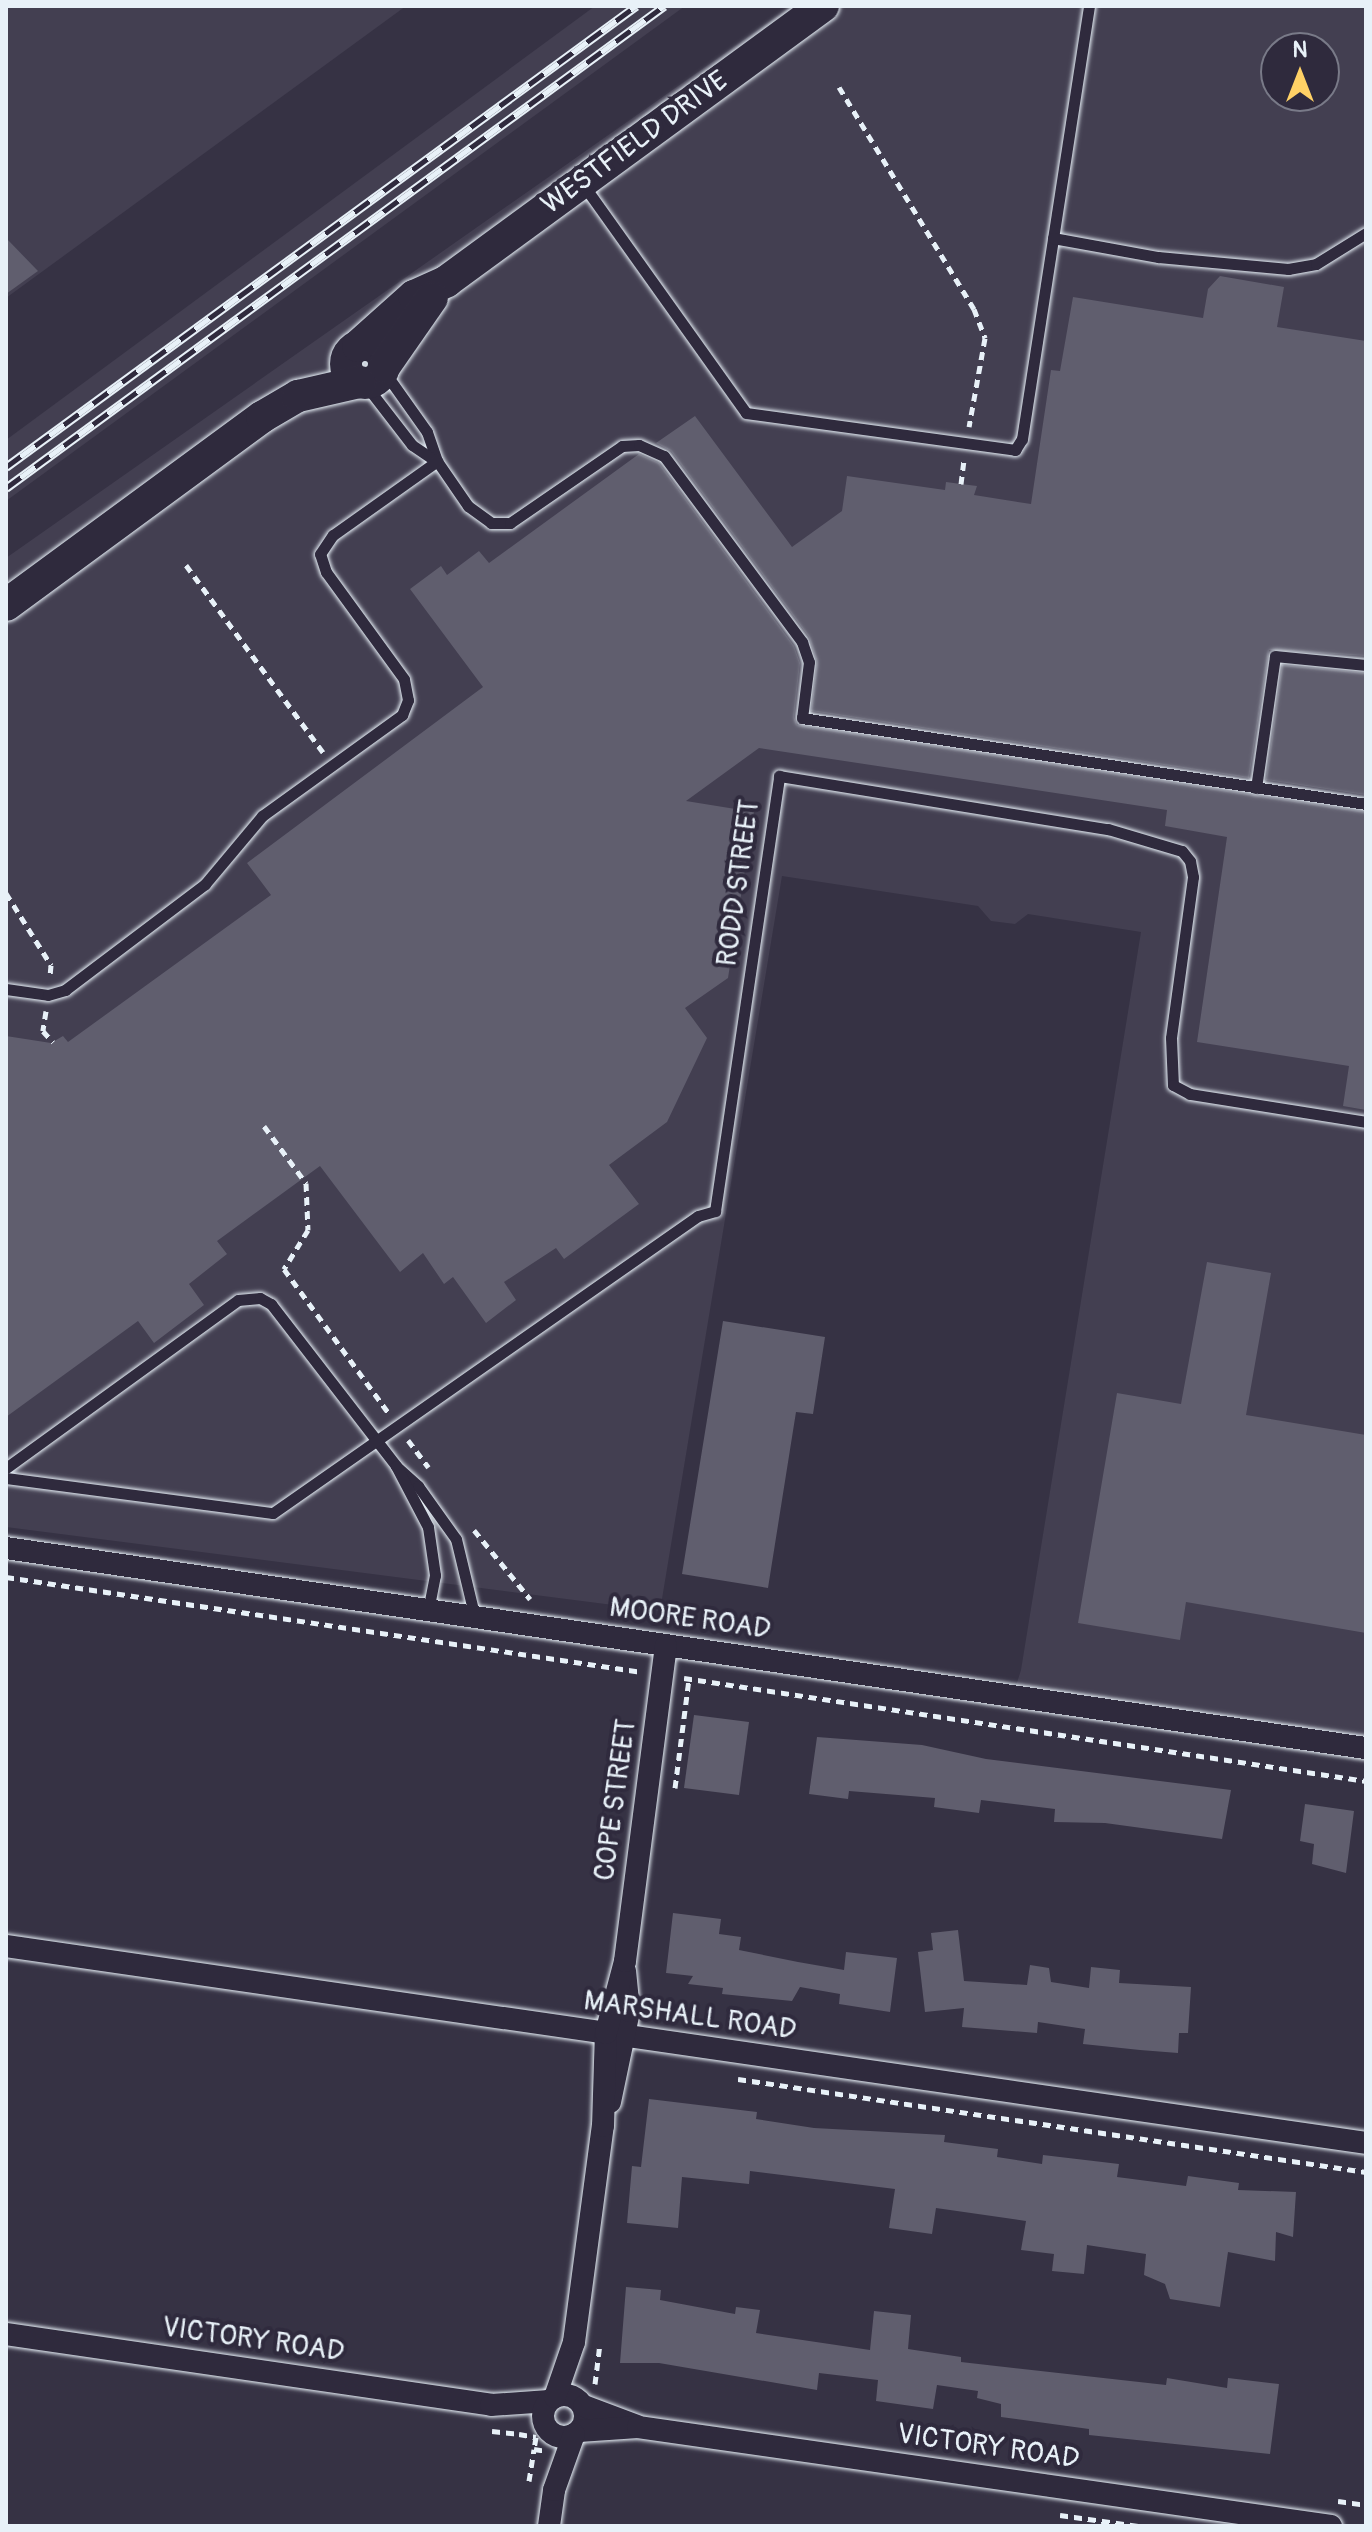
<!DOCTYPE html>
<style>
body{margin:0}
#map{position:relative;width:1372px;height:2532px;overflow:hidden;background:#363244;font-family:Pangolin,sans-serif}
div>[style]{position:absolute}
.built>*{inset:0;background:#433f51}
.building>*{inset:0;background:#605e6e}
.path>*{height:5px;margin-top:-2.5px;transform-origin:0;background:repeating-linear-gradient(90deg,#e8f1f8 0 8px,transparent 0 14px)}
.roads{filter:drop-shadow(0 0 2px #e8f1f8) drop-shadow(0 0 2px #e8f1f8)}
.service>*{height:11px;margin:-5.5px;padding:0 5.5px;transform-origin:5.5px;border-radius:5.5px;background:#2f2a3d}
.minor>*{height:22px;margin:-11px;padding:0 11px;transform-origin:11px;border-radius:11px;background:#2f2a3d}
.minor>.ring{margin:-11px;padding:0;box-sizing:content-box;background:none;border:22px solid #2f2a3d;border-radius:50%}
.secondary>*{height:32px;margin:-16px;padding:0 16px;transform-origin:16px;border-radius:16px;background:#2f2a3d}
.secondary>.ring{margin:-16px;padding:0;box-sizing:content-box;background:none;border:32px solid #2f2a3d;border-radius:50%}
.rail>*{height:9px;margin-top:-4.5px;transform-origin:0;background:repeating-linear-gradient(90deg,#2f2a3d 0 18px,#e8f1f8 0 36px);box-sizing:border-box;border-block:2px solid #e8f1f8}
span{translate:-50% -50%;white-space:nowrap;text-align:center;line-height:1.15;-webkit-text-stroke:8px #2f2a3d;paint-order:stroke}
.street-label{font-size:28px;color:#e8f1f8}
.frame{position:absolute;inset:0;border:8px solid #e8f1f8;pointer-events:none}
.north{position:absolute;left:1260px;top:32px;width:80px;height:80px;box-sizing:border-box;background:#2f2a3d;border:2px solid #797a88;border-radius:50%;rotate:0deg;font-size:22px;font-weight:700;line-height:32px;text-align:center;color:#e8f1f8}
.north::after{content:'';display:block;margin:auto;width:28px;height:36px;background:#ffd166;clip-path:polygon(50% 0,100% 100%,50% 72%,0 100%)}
</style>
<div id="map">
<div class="built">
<div style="clip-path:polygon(6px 6px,406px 6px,6px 298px)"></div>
<div style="clip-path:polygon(595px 6px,685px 6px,6px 501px,6px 440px)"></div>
<div style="clip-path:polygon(evenodd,792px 6px,1366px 6px,1366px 1748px,1013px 1695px,1021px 1670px,1141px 932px,1028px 914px,1015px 924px,991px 921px,978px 906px,782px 876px,660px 1611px,6px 1527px,6px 558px,792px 6px,1276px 48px,1324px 48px,1324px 96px,1276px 96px,1276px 48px)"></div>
</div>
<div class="building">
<div style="clip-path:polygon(6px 238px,38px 271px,6px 294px)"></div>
<div style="clip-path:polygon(1220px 276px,1284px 287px,1277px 327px,1366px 341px,1366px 656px,1269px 650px,1249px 778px,811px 711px,817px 662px,809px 637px,671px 451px,656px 443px,695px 416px,792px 547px,842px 511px,847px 476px,945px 490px,946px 482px,961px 484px,977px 486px,974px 495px,1031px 504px,1051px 370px,1060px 371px,1073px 297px,1203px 318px,1208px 289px)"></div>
<div style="clip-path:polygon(639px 454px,659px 463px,794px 646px,800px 663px,794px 717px,797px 725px,1366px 812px,1366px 1110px,1343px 1106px,1349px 1066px,1197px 1042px,1227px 837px,1165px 826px,1167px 810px,759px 748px,686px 801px,754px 812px,728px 978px,685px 1008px,707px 1038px,667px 1122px,609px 1165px,639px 1204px,564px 1259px,556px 1248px,504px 1282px,516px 1300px,486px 1323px,453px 1277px,444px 1284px,423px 1253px,400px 1272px,320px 1166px,217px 1241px,227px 1254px,189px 1284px,204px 1305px,154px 1343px,138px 1321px,6px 1417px,6px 1036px,51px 1043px,63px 1036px,68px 1042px,271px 895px,247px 863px,483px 687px,410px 589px,441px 566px,447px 575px,479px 551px,489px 563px)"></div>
<div style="clip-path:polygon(1282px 665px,1366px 673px,1366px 795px,1266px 780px)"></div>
<div style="clip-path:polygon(1207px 1262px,1271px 1273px,1246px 1415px,1366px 1435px,1366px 1633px,1186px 1602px,1180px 1640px,1078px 1623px,1117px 1393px,1181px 1404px)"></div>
<div style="clip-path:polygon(723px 1321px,825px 1337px,813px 1414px,796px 1412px,768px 1588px,682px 1574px)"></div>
<div style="clip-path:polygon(694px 1715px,749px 1722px,739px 1795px,684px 1788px)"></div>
<div style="clip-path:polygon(817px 1737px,922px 1745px,986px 1759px,1231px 1790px,1222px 1839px,1105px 1823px,1054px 1822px,1055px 1809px,981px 1800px,979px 1813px,934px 1807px,935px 1798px,849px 1791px,848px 1799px,809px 1794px)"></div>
<div style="clip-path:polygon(1305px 1804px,1354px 1811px,1346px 1873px,1312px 1864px,1314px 1844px,1300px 1841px)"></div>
<div style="clip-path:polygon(673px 1913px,721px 1919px,719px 1934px,741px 1937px,739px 1950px,798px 1962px,844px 1970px,846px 1952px,897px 1958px,890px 2012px,839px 2004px,840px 1994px,800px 1987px,792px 2001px,722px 1994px,723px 1988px,688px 1984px,693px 1976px,666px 1973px)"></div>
<div style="clip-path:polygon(958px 1930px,964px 1981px,1027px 1985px,1030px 1965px,1049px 1968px,1051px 1982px,1089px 1988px,1091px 1967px,1120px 1970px,1119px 1983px,1191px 1987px,1188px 2033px,1179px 2033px,1178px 2053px,1140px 2050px,1083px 2044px,1085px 2029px,1038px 2022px,1037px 2033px,962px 2027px,964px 2008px,925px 2012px,918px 1952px,933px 1950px,931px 1933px)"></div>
<div style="clip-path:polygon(649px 2099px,757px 2112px,756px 2119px,814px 2128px,945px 2135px,944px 2142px,998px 2149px,997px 2157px,1042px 2164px,1043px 2155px,1119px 2164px,1117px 2177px,1186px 2186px,1188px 2176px,1239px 2183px,1238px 2190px,1296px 2192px,1293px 2237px,1276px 2232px,1275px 2261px,1228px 2252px,1220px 2307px,1170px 2299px,1165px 2284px,1144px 2275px,1146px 2254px,1087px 2245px,1084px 2274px,1052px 2271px,1054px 2254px,1021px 2250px,1026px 2221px,936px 2208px,932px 2234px,889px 2228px,895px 2189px,750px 2171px,749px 2184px,682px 2177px,678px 2228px,627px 2223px,632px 2166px,641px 2167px)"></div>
<div style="clip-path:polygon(626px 2287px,661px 2290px,660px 2300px,735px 2314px,736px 2307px,760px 2310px,756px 2333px,870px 2350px,874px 2311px,911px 2315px,908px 2349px,961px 2357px,961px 2362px,1166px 2385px,1167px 2378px,1227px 2388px,1228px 2378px,1279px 2384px,1270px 2454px,1089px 2435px,1089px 2429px,1001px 2417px,1001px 2404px,977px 2398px,978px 2391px,937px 2385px,933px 2409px,876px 2401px,878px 2380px,819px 2373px,817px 2390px,659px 2363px,620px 2363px)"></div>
</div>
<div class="path">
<div style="left:839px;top:87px;width:260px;rotate:58.7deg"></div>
<div style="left:974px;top:309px;width:31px;rotate:69deg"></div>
<div style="left:985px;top:338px;width:90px;rotate:100.2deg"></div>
<div style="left:961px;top:484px;width:23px;rotate:-83deg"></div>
<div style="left:186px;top:565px;width:232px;rotate:53.8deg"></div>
<div style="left:6px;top:893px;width:85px;rotate:58deg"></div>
<div style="left:51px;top:965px;width:12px;rotate:95deg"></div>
<div style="left:46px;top:1011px;width:20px;rotate:99deg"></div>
<div style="left:43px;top:1031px;width:15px;rotate:48deg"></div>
<div style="left:264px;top:1126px;width:71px;rotate:53.6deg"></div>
<div style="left:306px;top:1183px;width:47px;rotate:87.6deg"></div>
<div style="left:308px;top:1230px;width:46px;rotate:121.6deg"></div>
<div style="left:284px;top:1269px;width:177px;rotate:54deg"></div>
<div style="left:408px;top:1440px;width:34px;rotate:53deg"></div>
<div style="left:474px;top:1530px;width:89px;rotate:50.9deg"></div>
<div style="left:6px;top:1577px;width:643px;rotate:8.5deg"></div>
<div style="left:684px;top:1678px;width:690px;rotate:8.59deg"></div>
<div style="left:675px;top:1788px;width:110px;rotate:-82.7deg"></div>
<div style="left:738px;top:2079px;width:635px;rotate:8.42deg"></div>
<div style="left:595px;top:2384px;width:39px;rotate:-83deg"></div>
<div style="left:492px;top:2431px;width:27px;rotate:6deg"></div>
<div style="left:519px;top:2434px;width:17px;rotate:10deg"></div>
<div style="left:536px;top:2437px;width:12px;rotate:99deg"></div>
<div style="left:534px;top:2449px;width:12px;rotate:9deg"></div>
<div style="left:529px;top:2481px;width:32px;rotate:-81deg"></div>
<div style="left:1338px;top:2501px;width:28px;rotate:8deg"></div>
<div style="left:1060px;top:2515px;width:79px;rotate:8deg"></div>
</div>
<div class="roads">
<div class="service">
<div style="left:582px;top:183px;width:282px;rotate:54.5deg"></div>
<div style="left:746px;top:413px;width:272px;rotate:7.8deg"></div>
<div style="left:1015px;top:450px;width:13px;rotate:-58deg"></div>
<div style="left:1022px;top:439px;width:438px;rotate:-81.2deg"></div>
<div style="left:1053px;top:238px;width:107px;rotate:10.3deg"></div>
<div style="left:1158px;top:257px;width:131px;rotate:5.3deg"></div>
<div style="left:1288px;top:269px;width:28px;rotate:-10deg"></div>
<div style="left:1316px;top:264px;width:59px;rotate:-31.8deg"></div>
<div style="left:383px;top:370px;width:76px;rotate:54.6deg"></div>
<div style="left:427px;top:432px;width:31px;rotate:71deg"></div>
<div style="left:437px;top:461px;width:55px;rotate:55.4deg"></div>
<div style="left:468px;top:506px;width:29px;rotate:36deg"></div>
<div style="left:491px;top:523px;width:19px"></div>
<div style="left:510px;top:523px;width:136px;rotate:-34.5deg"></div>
<div style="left:622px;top:446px;width:17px;rotate:-3deg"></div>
<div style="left:639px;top:445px;width:27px;rotate:24deg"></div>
<div style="left:664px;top:456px;width:232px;rotate:53.4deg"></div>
<div style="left:802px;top:642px;width:21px;rotate:71deg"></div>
<div style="left:809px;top:662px;width:56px;rotate:97.1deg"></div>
<div style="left:802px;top:718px;width:571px;rotate:8.67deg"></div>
<div style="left:364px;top:383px;width:78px;rotate:52.3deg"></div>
<div style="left:412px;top:445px;width:29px;rotate:34deg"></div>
<div style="left:1256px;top:788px;width:133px;rotate:-81.8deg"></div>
<div style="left:1275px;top:656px;width:91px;rotate:5.6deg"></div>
<div style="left:6px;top:989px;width:42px;rotate:8.1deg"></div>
<div style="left:48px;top:995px;width:18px;rotate:-16deg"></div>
<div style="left:65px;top:990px;width:176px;rotate:-37.1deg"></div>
<div style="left:205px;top:884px;width:89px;rotate:-50deg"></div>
<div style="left:262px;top:816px;width:173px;rotate:-35.8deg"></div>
<div style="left:402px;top:715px;width:16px;rotate:-68deg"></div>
<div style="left:408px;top:700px;width:21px;rotate:-101deg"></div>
<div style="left:404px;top:679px;width:132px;rotate:-126.1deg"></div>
<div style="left:326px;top:572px;width:19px;rotate:-108deg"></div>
<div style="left:320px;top:554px;width:23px;rotate:-56deg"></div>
<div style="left:333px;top:535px;width:128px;rotate:-35.4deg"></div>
<div style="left:396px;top:1466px;width:30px;rotate:42deg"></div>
<div style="left:418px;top:1486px;width:65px;rotate:54.4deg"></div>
<div style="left:456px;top:1539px;width:81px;rotate:76.5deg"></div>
<div style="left:6px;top:1468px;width:286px;rotate:-35.9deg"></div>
<div style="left:238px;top:1300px;width:22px;rotate:-5deg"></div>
<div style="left:260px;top:1298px;width:13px;rotate:29deg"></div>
<div style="left:271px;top:1304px;width:205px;rotate:52.3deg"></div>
<div style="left:396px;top:1466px;width:69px;rotate:62.3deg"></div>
<div style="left:428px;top:1527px;width:49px;rotate:81.7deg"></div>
<div style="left:435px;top:1575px;width:37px;rotate:101deg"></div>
<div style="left:6px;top:1478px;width:269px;rotate:7.5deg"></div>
<div style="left:273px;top:1513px;width:518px;rotate:-34.95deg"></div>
<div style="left:698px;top:1216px;width:18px;rotate:-16deg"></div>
<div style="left:715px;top:1211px;width:440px;rotate:-81.6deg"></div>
<div style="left:779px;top:776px;width:333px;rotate:9.2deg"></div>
<div style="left:1108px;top:829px;width:77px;rotate:16.6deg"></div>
<div style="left:1182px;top:851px;width:13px;rotate:51deg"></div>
<div style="left:1190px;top:861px;width:16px;rotate:79deg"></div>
<div style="left:1193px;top:877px;width:162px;rotate:97.8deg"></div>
<div style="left:1171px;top:1038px;width:47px;rotate:87.6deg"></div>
<div style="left:1173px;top:1085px;width:19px;rotate:28deg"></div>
<div style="left:1190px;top:1094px;width:178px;rotate:9deg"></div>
</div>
<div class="minor">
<div style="left:6px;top:1548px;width:1375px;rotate:8.37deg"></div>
<div style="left:6px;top:1946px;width:1374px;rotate:8.24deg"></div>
<div style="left:610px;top:2102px;width:93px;rotate:-78.2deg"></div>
<div style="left:629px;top:2011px;width:40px;rotate:-95.7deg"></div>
<div style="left:6px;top:2334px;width:490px;rotate:8.3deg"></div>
<div style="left:491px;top:2405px;width:58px;rotate:-3.9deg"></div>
<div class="ring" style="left:543px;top:2395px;width:20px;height:20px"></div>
<div style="left:555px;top:2397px;width:58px;rotate:-70.9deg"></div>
<div style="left:574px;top:2342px;width:218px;rotate:-82.4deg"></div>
<div style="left:603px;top:2126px;width:93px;rotate:-88.2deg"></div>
<div style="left:606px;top:2033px;width:74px;rotate:-75.2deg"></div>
<div style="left:625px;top:1961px;width:318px;rotate:-82.6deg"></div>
<div style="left:584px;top:2406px;width:57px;rotate:20.7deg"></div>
<div style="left:579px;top:2431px;width:59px;rotate:-3.9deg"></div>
<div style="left:638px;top:2427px;width:700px;rotate:8.13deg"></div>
<div style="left:549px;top:2526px;width:36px;rotate:-82deg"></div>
<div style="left:554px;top:2490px;width:59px;rotate:-70.3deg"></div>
</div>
<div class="secondary">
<div class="ring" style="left:346px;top:345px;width:6px;height:6px"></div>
<div style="left:358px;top:346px;width:75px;rotate:-41.8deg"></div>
<div style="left:414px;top:296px;width:36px;rotate:-24deg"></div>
<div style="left:447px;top:281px;width:466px;rotate:-36.2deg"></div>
<div style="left:384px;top:367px;width:84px;rotate:-55.2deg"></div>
<div style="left:6px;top:605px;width:318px;rotate:-36.3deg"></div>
<div style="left:262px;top:417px;width:42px;rotate:-30.3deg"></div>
<div style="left:298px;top:396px;width:63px;rotate:-12.9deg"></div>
</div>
</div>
<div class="rail">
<div style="left:6px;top:467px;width:781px;rotate:-36.19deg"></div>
<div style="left:6px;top:488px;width:816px;rotate:-36.22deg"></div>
</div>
<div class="street-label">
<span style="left:635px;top:143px;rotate:-36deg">WESTFIELD DRIVE</span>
<span style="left:739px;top:883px;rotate:-82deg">RODD STREET</span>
<span style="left:690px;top:1619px;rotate:8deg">MOORE ROAD</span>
<span style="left:616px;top:1800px;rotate:-82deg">COPE STREET</span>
<span style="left:690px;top:2016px;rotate:8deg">MARSHALL ROAD</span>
<span style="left:253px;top:2340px;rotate:8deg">VICTORY ROAD</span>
<span style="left:988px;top:2447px;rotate:8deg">VICTORY ROAD</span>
</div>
<div class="frame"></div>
<div class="north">N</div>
</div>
